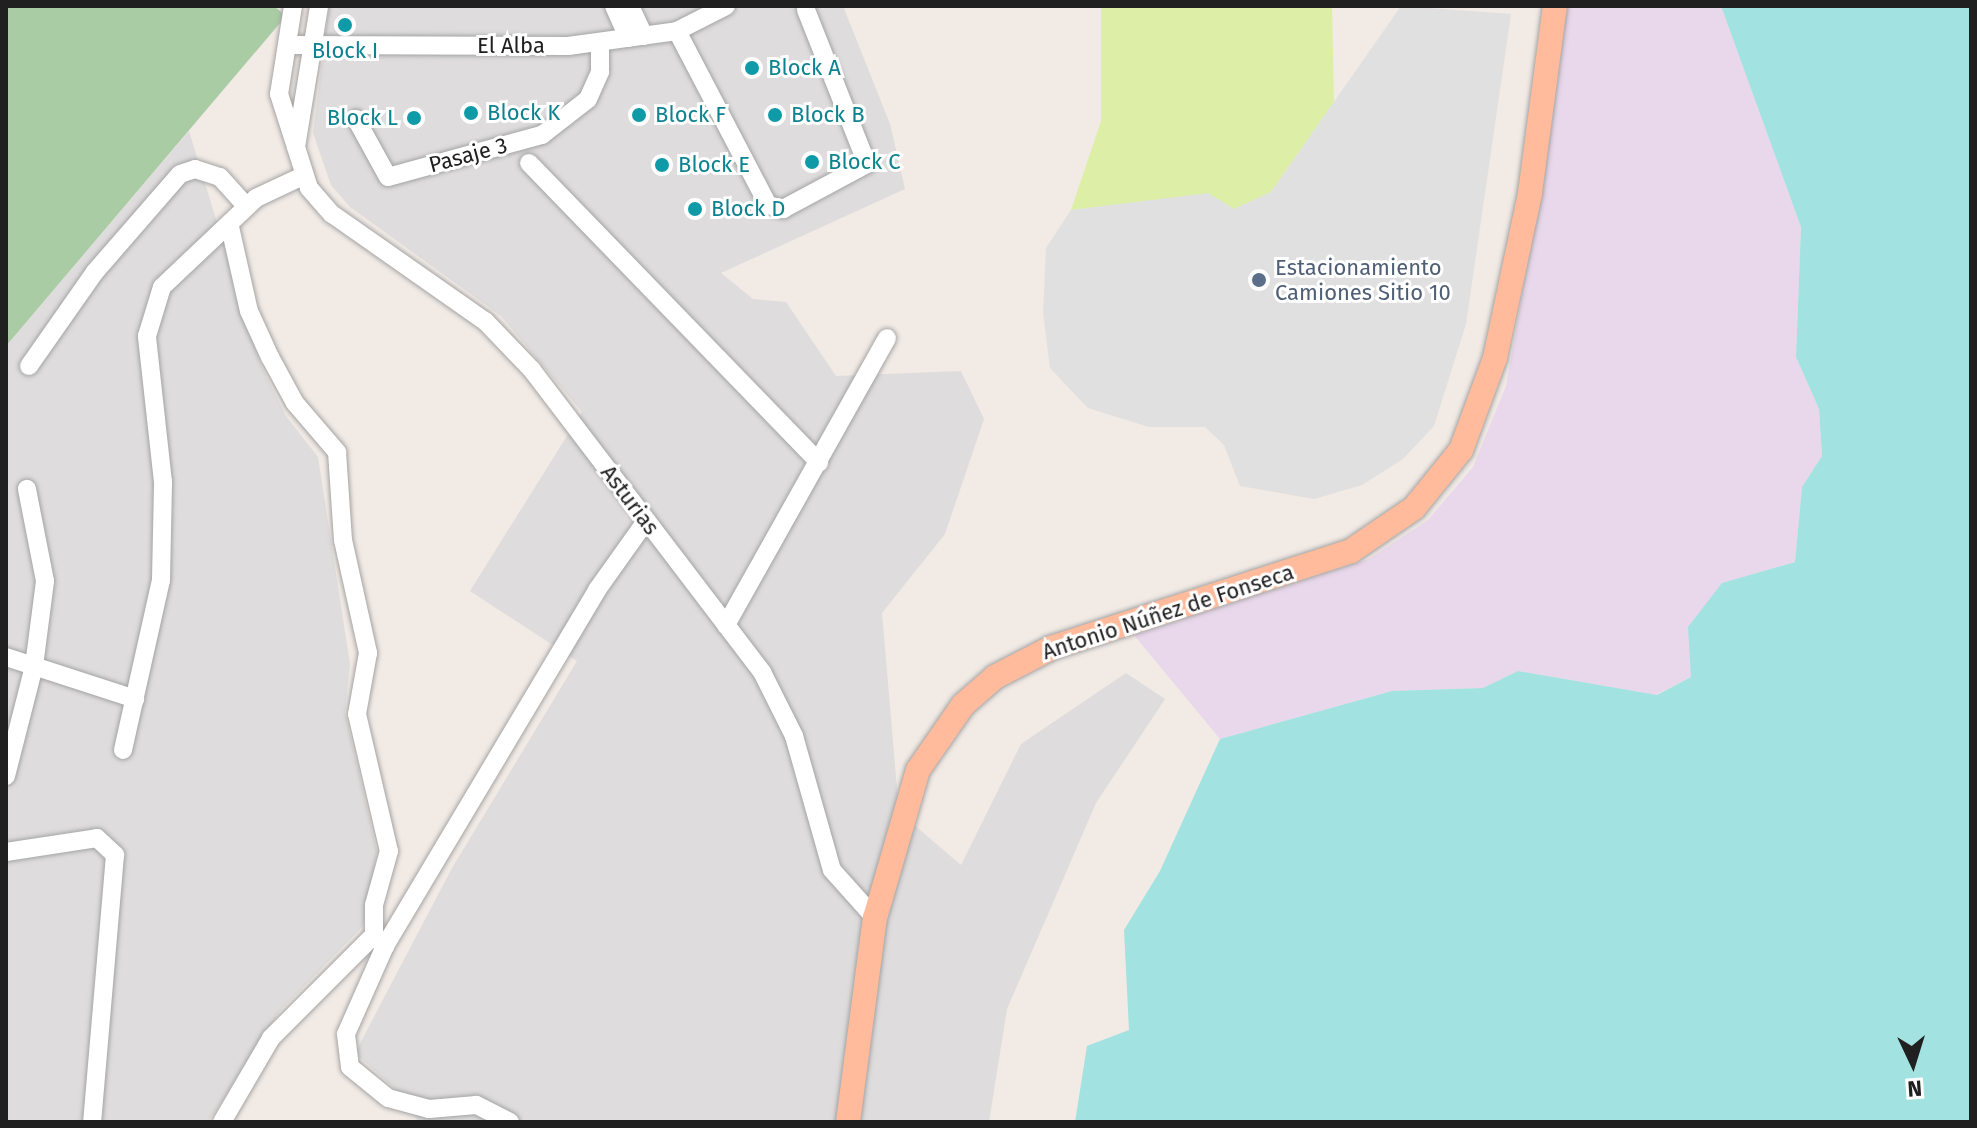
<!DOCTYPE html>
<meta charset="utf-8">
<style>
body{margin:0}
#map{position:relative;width:1977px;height:1128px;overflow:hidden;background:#f1eae5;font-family:"Fira Sans",sans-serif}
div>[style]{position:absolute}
.residential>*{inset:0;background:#dedcdd}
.industrial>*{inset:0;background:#e9d7eb}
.grass>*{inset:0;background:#ddefa7}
.cemetery>*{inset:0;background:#a9cca4}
.parking>*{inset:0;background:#e0e0e0}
.water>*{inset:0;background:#a2e2e0}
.roads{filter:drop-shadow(0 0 2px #a4a4a4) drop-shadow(0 0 2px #a4a4a4)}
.minor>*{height:18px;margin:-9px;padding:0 9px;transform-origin:9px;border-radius:9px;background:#fff}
.major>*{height:24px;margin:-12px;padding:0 12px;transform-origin:12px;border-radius:12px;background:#ffbb9c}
.dots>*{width:22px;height:22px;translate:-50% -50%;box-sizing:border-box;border:4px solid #fff;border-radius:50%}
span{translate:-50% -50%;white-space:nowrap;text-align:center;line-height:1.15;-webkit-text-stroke:6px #fff;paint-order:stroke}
.street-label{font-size:22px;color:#202020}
.culture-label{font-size:22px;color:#0d838f}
.left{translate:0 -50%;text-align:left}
.right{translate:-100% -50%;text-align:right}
.service-label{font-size:22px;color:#4e5e75}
.frame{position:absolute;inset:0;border:8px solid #202020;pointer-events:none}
.north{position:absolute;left:1873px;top:1024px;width:80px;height:80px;-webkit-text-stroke:6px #fff;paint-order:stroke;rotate:176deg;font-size:22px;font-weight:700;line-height:32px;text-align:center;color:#202020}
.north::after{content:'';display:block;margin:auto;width:28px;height:36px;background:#202020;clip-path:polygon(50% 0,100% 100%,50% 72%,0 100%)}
</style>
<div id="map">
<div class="residential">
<div style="clip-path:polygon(329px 6px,843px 6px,890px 124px,905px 189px,721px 273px,753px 299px,786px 302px,836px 376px,961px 371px,984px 419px,945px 534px,882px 613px,899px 812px,961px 865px,1021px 744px,1126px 673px,1165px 699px,1096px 803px,1007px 1009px,989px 1122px,418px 1122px,403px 1096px,355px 1053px,452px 868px,577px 661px,470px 591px,582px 412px,501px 316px,350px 207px,331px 185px,313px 133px)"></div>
<div style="clip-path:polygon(189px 131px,260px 363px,286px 416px,318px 457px,350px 664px,345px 712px,377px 852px,363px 926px,280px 1011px,208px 1122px,6px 1122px,6px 346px)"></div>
</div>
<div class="industrial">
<div style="clip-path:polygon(1558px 6px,1721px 6px,1801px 227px,1796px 357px,1819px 409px,1822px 456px,1802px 487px,1795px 562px,1722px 583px,1691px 677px,1656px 695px,1518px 671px,1483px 688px,1392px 691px,1220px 739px,1134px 635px,1369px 559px,1428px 520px,1473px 467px,1506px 386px,1534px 226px)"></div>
</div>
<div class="grass">
<div style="clip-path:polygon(1101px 6px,1332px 6px,1334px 102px,1271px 192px,1234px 209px,1208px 194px,1071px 210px,1101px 121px)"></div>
</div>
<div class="cemetery">
<div style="clip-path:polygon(6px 6px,274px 6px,286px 16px,6px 346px)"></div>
</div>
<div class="parking">
<div style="clip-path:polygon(1401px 6px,1511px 14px,1466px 324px,1434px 426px,1403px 459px,1362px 485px,1314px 499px,1240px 486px,1224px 445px,1205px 427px,1149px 427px,1088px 408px,1050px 368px,1043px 313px,1046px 248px,1071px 210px,1208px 193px,1234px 209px,1271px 192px)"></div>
</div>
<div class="water">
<div style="clip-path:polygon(1721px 6px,1971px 6px,1971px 1122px,1075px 1122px,1087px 1046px,1129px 1030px,1124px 930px,1160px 871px,1220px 739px,1392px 691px,1483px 688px,1518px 671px,1657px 695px,1691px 677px,1688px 627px,1722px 583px,1795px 562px,1802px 487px,1822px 456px,1819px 409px,1796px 357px,1801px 227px)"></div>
</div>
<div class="roads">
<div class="minor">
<div style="left:293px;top:6px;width:89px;rotate:99deg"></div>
<div style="left:279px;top:94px;width:99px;rotate:72.3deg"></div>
<div style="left:309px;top:188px;width:35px;rotate:49deg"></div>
<div style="left:332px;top:214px;width:187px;rotate:35deg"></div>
<div style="left:485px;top:321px;width:68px;rotate:46.2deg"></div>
<div style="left:532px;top:370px;width:380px;rotate:52.7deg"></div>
<div style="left:762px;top:672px;width:72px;rotate:63.4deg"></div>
<div style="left:794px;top:736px;width:139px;rotate:74.2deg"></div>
<div style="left:832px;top:870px;width:64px;rotate:48.1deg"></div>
<div style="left:614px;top:6px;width:35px;rotate:66deg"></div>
<div style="left:630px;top:6px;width:33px;rotate:65deg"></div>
<div style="left:677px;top:31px;width:196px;rotate:62.4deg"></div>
<div style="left:768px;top:205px;width:16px;rotate:15deg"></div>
<div style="left:783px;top:209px;width:95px;rotate:-28.2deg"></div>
<div style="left:867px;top:164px;width:166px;rotate:-111.6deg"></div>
<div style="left:288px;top:45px;width:280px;rotate:0.2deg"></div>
<div style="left:568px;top:46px;width:110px;rotate:-7.8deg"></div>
<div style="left:677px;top:31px;width:55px;rotate:-27deg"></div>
<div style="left:356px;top:119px;width:66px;rotate:61.1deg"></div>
<div style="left:388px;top:177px;width:160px;rotate:-15.3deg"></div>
<div style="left:542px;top:135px;width:58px;rotate:-38deg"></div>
<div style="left:588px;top:99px;width:30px;rotate:-66deg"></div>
<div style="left:600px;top:72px;width:30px;rotate:-90deg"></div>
<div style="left:296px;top:147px;width:143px;rotate:-80.7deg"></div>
<div style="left:529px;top:163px;width:417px;rotate:45.9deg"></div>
<div style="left:230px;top:227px;width:86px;rotate:77.3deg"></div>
<div style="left:249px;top:311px;width:51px;rotate:65.5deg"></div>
<div style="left:270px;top:357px;width:52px;rotate:61.5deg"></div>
<div style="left:295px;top:403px;width:65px;rotate:49.4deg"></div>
<div style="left:337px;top:452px;width:88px;rotate:86.1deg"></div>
<div style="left:343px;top:540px;width:116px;rotate:77.5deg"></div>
<div style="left:368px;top:653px;width:62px;rotate:100.2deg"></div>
<div style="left:357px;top:714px;width:141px;rotate:76.9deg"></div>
<div style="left:389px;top:851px;width:56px;rotate:105.5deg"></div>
<div style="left:374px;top:905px;width:30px;rotate:90deg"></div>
<div style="left:374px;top:935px;width:16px;rotate:45deg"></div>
<div style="left:29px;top:366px;width:113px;rotate:-55deg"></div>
<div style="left:94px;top:273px;width:131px;rotate:-49deg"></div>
<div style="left:180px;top:174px;width:16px;rotate:-18deg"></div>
<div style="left:195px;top:169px;width:26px;rotate:18deg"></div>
<div style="left:220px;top:177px;width:39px;rotate:48deg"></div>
<div style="left:726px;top:625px;width:329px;rotate:-60.7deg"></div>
<div style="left:6px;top:657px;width:136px;rotate:18deg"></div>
<div style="left:123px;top:750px;width:174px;rotate:-77.4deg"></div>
<div style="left:161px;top:580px;width:98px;rotate:-88.8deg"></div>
<div style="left:163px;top:482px;width:147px;rotate:-96.3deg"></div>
<div style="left:147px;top:336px;width:51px;rotate:-73deg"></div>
<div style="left:162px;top:287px;width:129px;rotate:-43.4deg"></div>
<div style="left:256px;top:198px;width:52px;rotate:-25.1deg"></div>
<div style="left:6px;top:776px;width:114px;rotate:-75.7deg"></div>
<div style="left:34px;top:666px;width:86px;rotate:-82.6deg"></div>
<div style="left:45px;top:581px;width:94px;rotate:-101.1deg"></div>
<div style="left:6px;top:852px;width:92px;rotate:-8.7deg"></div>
<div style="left:97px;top:838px;width:25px;rotate:43deg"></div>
<div style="left:115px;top:855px;width:268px;rotate:94.9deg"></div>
<div style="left:222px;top:1122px;width:97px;rotate:-59.7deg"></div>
<div style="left:271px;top:1038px;width:146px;rotate:-45deg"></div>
<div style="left:510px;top:1122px;width:38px;rotate:-153deg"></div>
<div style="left:476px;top:1105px;width:47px;rotate:175.1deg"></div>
<div style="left:429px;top:1109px;width:42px;rotate:-165deg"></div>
<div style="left:388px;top:1098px;width:49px;rotate:-140.8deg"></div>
<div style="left:350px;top:1067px;width:33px;rotate:-97deg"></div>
<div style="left:346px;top:1034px;width:96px;rotate:-66.1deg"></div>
<div style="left:385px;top:946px;width:414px;rotate:-59.2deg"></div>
<div style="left:597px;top:590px;width:85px;rotate:-54.6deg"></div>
</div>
<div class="major">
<div style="left:848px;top:1122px;width:206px;rotate:-82.5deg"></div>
<div style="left:875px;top:918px;width:154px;rotate:-73.8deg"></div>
<div style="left:918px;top:770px;width:79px;rotate:-55.3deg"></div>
<div style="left:963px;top:705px;width:43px;rotate:-41.2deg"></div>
<div style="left:995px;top:677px;width:63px;rotate:-27.4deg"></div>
<div style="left:1051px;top:648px;width:315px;rotate:-17.9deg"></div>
<div style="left:1351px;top:551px;width:76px;rotate:-34.3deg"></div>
<div style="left:1414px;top:508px;width:75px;rotate:-51deg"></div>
<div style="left:1461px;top:450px;width:98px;rotate:-69.7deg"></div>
<div style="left:1495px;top:358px;width:169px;rotate:-78deg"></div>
<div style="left:1530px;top:193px;width:189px;rotate:-82.4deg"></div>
</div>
</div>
<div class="dots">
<div style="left:345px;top:25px;background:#0f9aa8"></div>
<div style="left:752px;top:68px;background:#0f9aa8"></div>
<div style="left:471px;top:113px;background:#0f9aa8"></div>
<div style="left:639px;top:115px;background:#0f9aa8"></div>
<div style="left:775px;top:115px;background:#0f9aa8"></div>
<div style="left:414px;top:118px;background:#0f9aa8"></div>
<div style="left:812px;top:162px;background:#0f9aa8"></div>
<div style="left:662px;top:165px;background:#0f9aa8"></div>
<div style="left:695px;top:209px;background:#0f9aa8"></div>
<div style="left:1259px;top:280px;background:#5c6f8a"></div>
</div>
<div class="street-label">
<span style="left:511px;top:46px">El Alba</span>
<span style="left:468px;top:155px;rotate:-15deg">Pasaje 3</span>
<span style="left:630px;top:500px;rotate:53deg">Asturias</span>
<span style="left:1168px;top:612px;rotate:-18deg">Antonio Núñez de Fonseca</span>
</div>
<div class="culture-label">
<span style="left:345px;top:51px">Block I</span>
<span class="left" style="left:768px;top:68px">Block A</span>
<span class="left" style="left:487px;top:113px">Block K</span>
<span class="left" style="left:655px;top:115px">Block F</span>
<span class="left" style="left:791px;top:115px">Block B</span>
<span class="right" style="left:398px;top:118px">Block L</span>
<span class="left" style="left:828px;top:162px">Block C</span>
<span class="left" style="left:678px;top:165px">Block E</span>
<span class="left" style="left:711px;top:209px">Block D</span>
</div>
<div class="service-label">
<span class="left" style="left:1275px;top:280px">Estacionamiento<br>Camiones Sitio 10</span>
</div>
<div class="frame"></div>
<div class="north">N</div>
</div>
